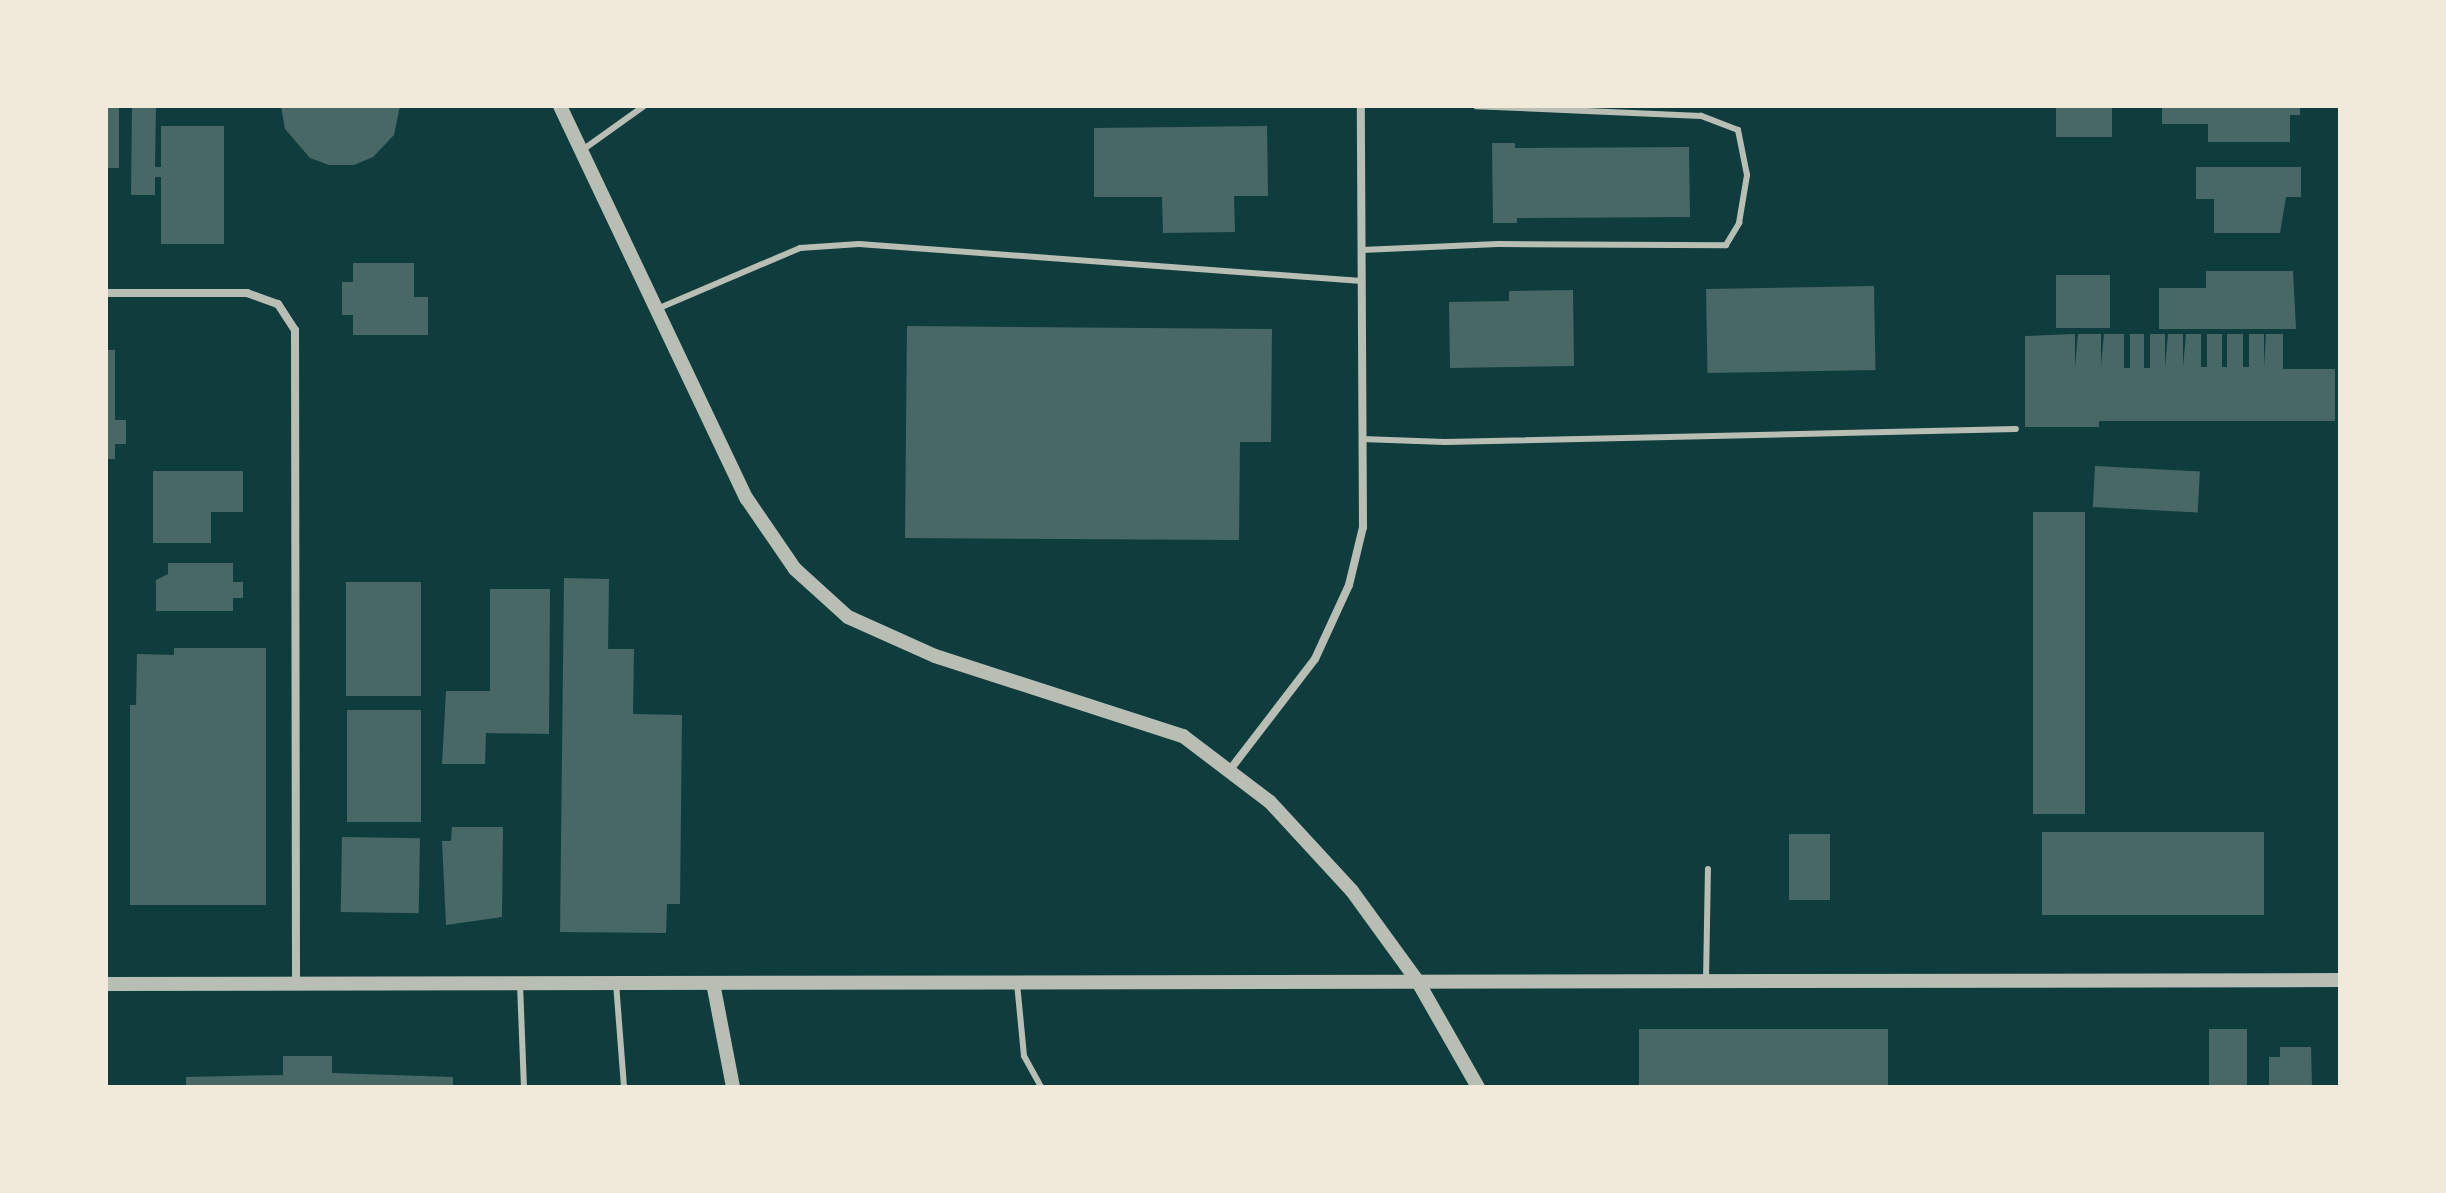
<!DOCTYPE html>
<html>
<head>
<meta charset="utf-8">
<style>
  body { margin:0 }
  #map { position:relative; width:2446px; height:1193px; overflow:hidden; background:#0f3d3e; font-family:Roboto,sans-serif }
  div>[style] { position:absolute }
  .building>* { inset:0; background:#486865; transform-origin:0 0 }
  .service>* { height:6px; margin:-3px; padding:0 3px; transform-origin:3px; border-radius:3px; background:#b8beb3 }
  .minor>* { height:8px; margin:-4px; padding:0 4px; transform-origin:4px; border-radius:4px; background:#b8beb3 }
  .tertiary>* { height:14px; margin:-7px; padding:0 7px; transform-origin:7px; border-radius:7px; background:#b8beb3 }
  span { translate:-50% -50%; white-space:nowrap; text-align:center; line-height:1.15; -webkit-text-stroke:6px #f1e9da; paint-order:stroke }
  .frame { position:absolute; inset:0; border:108px solid #f1e9da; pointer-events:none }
</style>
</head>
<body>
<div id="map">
  <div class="building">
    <div style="left:106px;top:106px;width:13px;height:62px"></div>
    <div style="clip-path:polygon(132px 106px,156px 106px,155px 167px,161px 167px,161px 126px,224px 126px,224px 244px,161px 244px,161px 177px,155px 177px,155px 195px,131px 195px)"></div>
    <div style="clip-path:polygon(281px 106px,400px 106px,394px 135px,373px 157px,354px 165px,329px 165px,310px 158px,285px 129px)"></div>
    <div style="left:2056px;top:106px;width:56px;height:31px"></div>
    <div style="clip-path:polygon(2162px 106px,2300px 106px,2300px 115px,2290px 115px,2290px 142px,2208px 142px,2208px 124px,2162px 124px)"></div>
    <div style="clip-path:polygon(1267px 126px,1268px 196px,1234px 196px,1235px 232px,1163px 233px,1162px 197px,1094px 197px,1094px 128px)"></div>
    <div style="clip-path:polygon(1492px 143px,1515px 143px,1515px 148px,1689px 147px,1690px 217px,1517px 218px,1517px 223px,1493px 223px)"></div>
    <div style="clip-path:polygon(2196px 167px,2301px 167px,2301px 197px,2286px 197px,2280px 233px,2214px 233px,2214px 199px,2196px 199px)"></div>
    <div style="clip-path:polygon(353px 263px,414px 263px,414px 297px,428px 297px,428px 335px,353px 335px,353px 315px,342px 315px,342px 282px,353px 282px)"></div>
    <div style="clip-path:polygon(2206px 271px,2293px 271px,2296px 329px,2159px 329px,2159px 288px,2206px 288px)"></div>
    <div style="left:2056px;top:275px;width:54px;height:53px"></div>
    <div style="left:1874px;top:286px;width:84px;height:168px;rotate:89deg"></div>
    <div style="clip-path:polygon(1573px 290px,1574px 366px,1450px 368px,1449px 302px,1509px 301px,1509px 291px)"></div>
    <div style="clip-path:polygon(907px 326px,1272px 329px,1271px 442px,1240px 442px,1239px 540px,905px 538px)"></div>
    <div style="clip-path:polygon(2075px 334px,2075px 367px,2078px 334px,2101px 334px,2101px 366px,2104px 334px,2124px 334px,2124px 368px,2130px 368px,2130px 334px,2144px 334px,2144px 368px,2150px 368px,2150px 334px,2165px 334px,2165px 367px,2168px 334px,2183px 334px,2183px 367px,2186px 334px,2201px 334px,2201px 367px,2207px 367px,2207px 334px,2222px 334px,2222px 367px,2227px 367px,2227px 334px,2243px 334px,2243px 367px,2249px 367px,2249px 334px,2264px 334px,2264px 367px,2266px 334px,2283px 334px,2283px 369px,2335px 369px,2335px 421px,2099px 421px,2099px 427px,2025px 427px,2025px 336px)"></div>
    <div style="clip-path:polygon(106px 350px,115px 350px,115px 420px,126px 420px,126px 444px,115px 444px,115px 459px,106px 459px)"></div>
    <div style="left:2095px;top:466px;width:105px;height:41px;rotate:3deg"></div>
    <div style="clip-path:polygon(153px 471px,243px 471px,243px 512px,211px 512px,211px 543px,153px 543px)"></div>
    <div style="left:2033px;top:512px;width:52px;height:302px"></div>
    <div style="clip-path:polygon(168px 563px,233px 563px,233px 582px,243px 582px,243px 598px,233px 598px,233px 611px,156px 611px,156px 580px,168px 574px)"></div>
    <div style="clip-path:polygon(564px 578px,609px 579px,608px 649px,634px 649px,633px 714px,682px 715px,680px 904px,667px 904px,666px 933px,560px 932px)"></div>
    <div style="left:421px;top:582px;width:114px;height:75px;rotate:90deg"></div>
    <div style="clip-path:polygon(490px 589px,550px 589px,549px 734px,486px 733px,485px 764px,442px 764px,446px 691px,490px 691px)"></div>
    <div style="clip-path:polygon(174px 648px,266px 648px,266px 905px,130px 905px,130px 705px,136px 705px,137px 654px,174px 655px)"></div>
    <div style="left:347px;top:710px;width:74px;height:112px"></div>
    <div style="clip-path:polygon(452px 827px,503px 827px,502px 917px,446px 925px,442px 841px,451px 841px)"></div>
    <div style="left:2042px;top:832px;width:222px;height:83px"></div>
    <div style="left:1789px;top:834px;width:41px;height:66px"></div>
    <div style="left:342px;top:837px;width:78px;height:75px;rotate:1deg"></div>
    <div style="left:1639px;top:1029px;width:249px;height:58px"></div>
    <div style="left:2209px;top:1029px;width:38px;height:58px"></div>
    <div style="clip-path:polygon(2280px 1047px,2311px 1047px,2312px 1087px,2269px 1087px,2269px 1057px,2280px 1057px)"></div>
    <div style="clip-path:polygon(283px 1056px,332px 1056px,332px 1073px,453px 1077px,453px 1087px,186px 1087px,186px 1077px,283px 1075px)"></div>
  </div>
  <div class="service">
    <div style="left:581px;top:151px;width:77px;rotate:-35.5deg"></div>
    <div style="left:1362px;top:250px;width:136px;rotate:-2.5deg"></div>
    <div style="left:1498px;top:244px;width:228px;rotate:0.3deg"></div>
    <div style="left:1726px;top:245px;width:26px;rotate:-59deg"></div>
    <div style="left:1739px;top:223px;width:49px;rotate:-80.5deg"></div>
    <div style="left:1747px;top:175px;width:46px;rotate:-101.3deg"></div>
    <div style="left:1738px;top:130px;width:40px;rotate:-159deg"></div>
    <div style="left:1701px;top:116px;width:225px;rotate:-177.5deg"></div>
    <div style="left:657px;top:309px;width:155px;rotate:-23.1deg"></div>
    <div style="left:800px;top:248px;width:59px;rotate:-3.9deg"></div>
    <div style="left:859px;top:244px;width:504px;rotate:4.21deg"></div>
    <div style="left:1362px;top:439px;width:83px;rotate:2.1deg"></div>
    <div style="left:1445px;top:442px;width:571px;rotate:-1.3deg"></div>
    <div style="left:1706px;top:981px;width:112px;rotate:-89deg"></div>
    <div style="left:616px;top:983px;width:104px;rotate:85.6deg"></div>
    <div style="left:1017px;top:983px;width:73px;rotate:84.5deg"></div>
    <div style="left:1024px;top:1056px;width:35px;rotate:61deg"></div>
    <div style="left:520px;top:984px;width:103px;rotate:87.8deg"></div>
  </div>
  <div class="minor">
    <div style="left:106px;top:293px;width:141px"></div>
    <div style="left:247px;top:293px;width:33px;rotate:20deg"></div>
    <div style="left:278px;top:304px;width:31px;rotate:57deg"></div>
    <div style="left:295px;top:330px;width:654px;rotate:89.91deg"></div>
    <div style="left:1229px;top:771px;width:141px;rotate:-52.5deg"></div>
    <div style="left:1315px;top:659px;width:81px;rotate:-65.3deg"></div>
    <div style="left:1349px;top:585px;width:60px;rotate:-76.4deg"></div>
    <div style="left:1363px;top:527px;width:421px;rotate:-90.3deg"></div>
  </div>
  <div class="tertiary">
    <div style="left:560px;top:106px;width:435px;rotate:64.6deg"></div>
    <div style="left:747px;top:499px;width:85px;rotate:55.6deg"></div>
    <div style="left:795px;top:569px;width:72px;rotate:42.2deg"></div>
    <div style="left:848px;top:617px;width:95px;rotate:24.1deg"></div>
    <div style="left:935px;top:656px;width:261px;rotate:17.9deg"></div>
    <div style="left:1183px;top:736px;width:109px;rotate:37.2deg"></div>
    <div style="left:1270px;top:802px;width:121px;rotate:47.3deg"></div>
    <div style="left:1352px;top:891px;width:112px;rotate:54deg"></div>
    <div style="left:1418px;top:982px;width:121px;rotate:60.3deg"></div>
    <div style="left:713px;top:983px;width:106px;rotate:79.1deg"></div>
    <div style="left:106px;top:984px;width:2234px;rotate:-0.1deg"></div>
  </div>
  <div class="frame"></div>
</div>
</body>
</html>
